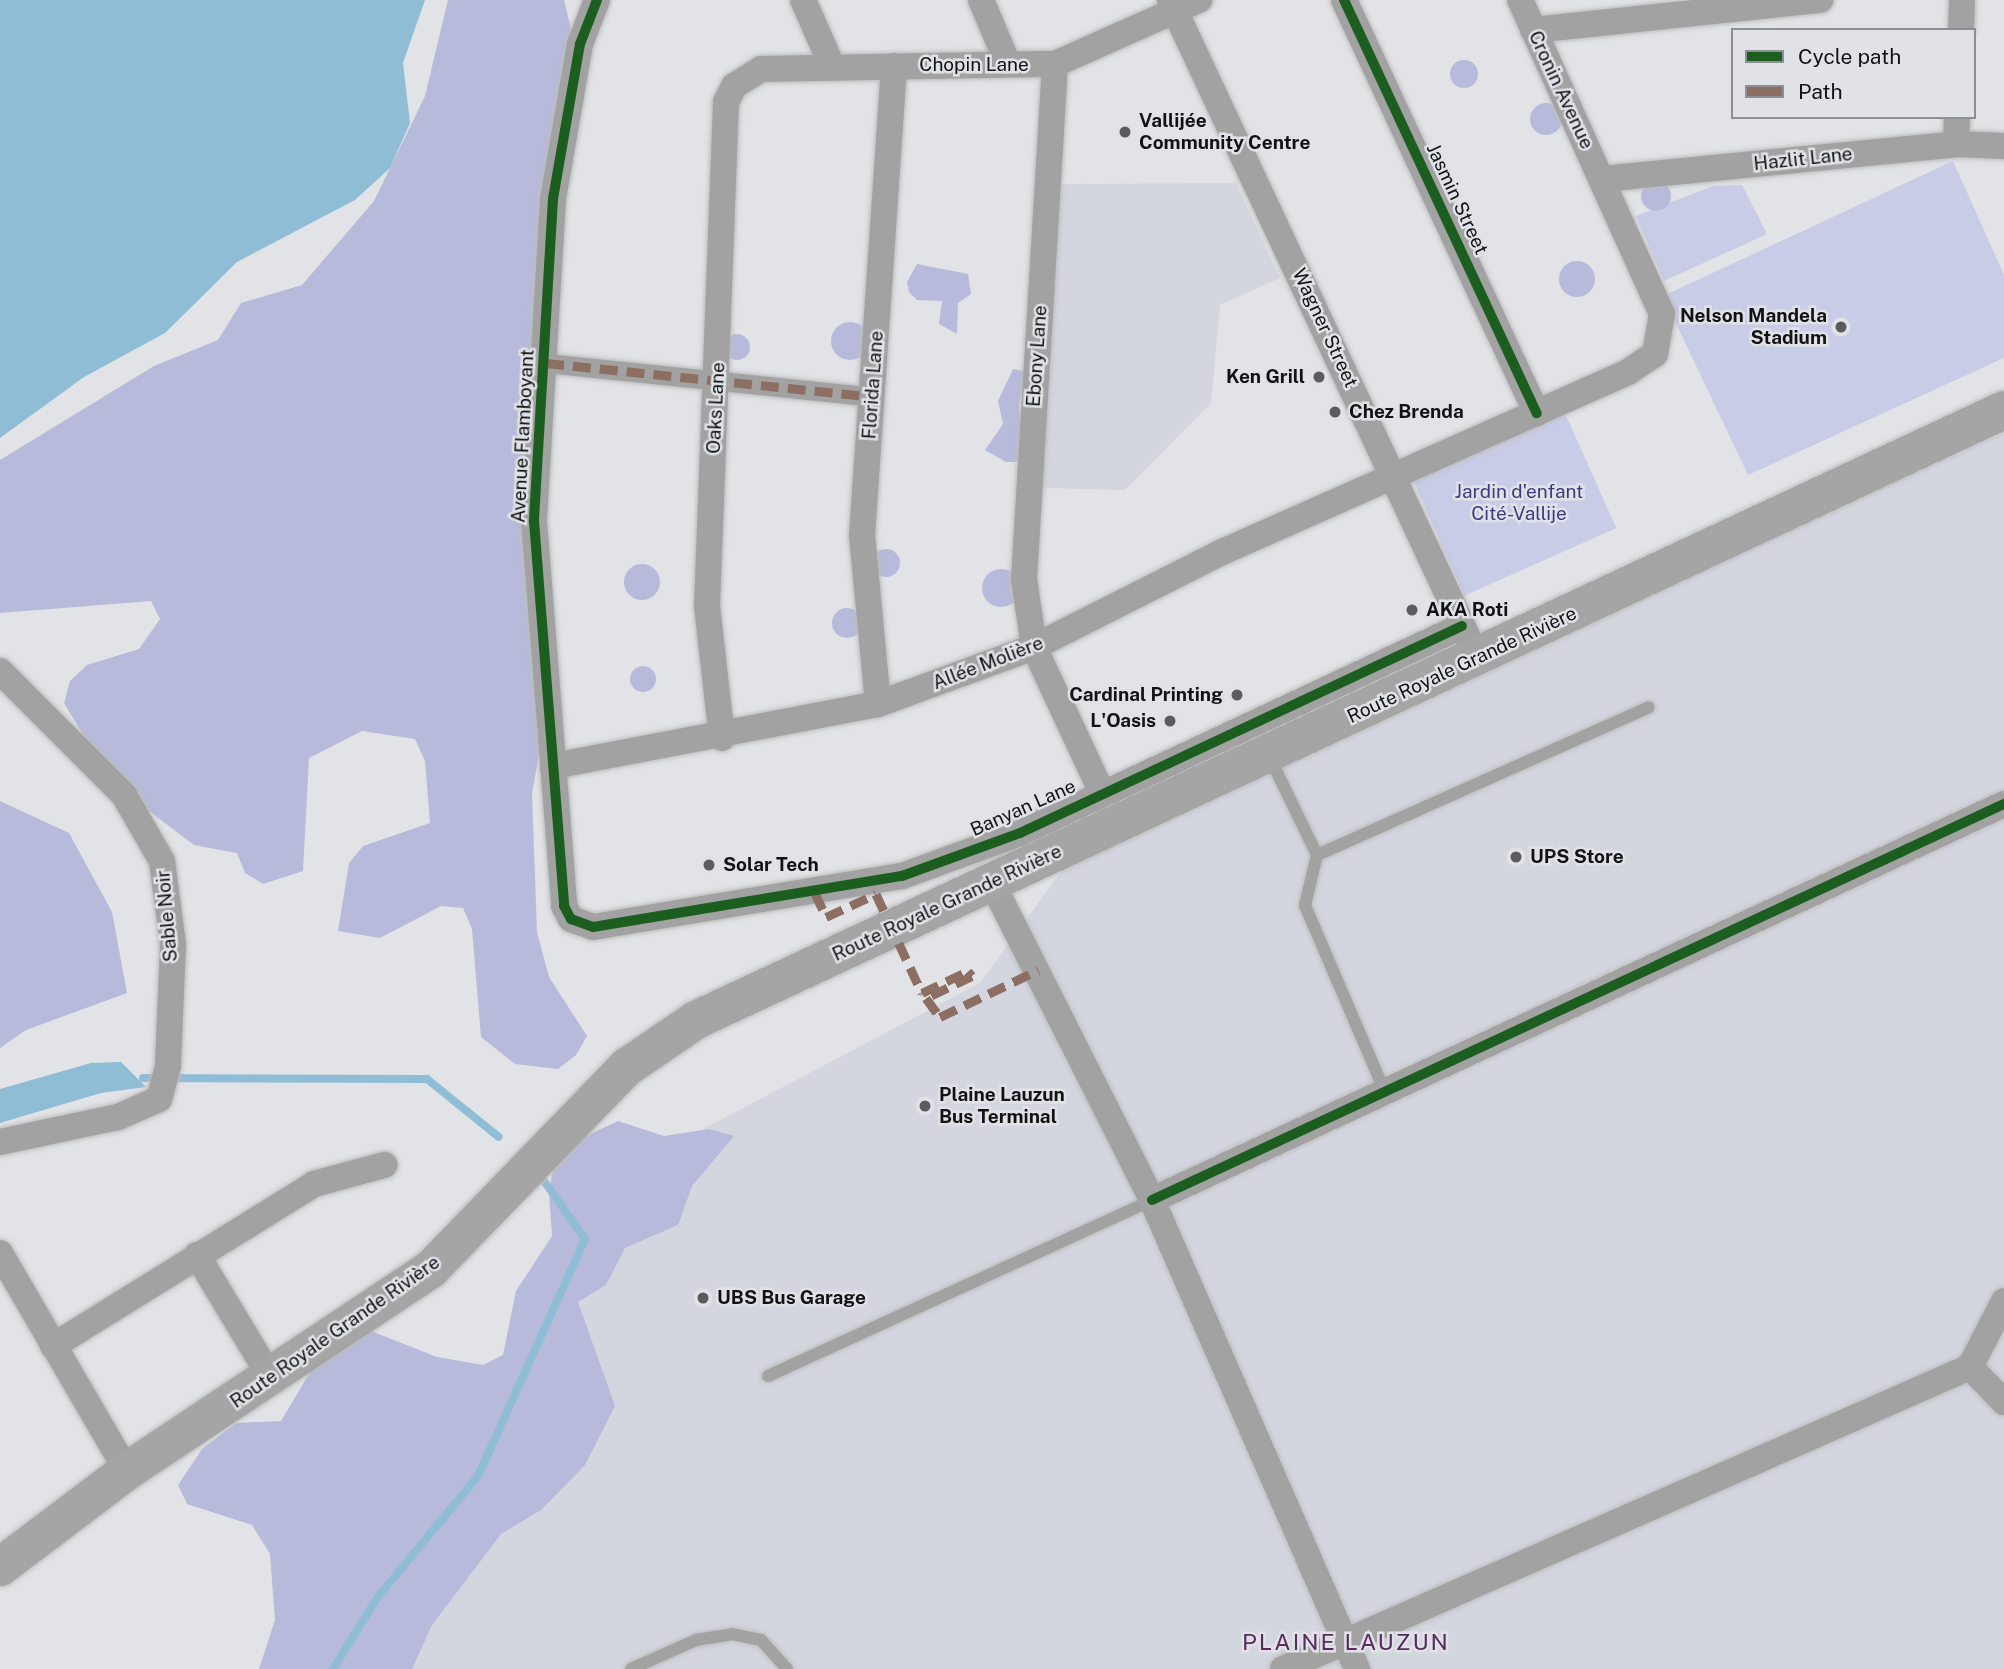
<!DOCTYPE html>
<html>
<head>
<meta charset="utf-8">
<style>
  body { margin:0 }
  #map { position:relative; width:2004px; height:1669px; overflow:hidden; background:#e2e3e6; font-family:"Public Sans",sans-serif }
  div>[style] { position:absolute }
  .built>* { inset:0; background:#d4d6df }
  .green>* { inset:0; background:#c9cce6; transform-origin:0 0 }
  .forest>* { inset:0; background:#b7bada }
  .round { border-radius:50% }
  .water>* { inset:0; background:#90bdd6 }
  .stream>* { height:8px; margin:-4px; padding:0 4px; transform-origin:4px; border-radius:4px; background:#90bdd6 }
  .path>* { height:4.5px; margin-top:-2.25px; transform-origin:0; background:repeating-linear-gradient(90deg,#a4a4a5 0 2px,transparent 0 7px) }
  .roads { filter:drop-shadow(0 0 2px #bdbdbf) drop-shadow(0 0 2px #bdbdbf) }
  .service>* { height:12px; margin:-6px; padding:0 6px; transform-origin:6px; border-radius:6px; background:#a2a2a2 }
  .pedestrian>* { height:19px; margin:-9.5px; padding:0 9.5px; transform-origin:9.5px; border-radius:9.5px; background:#a2a2a2 }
  .minor>* { height:26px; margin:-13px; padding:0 13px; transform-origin:13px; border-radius:13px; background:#a2a2a2 }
  .primary>* { height:38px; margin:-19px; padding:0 19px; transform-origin:19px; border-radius:19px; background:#a6a5a6 }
  .quiet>* { height:9px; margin-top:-4.5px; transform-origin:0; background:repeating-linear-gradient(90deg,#8d6e63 0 18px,transparent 0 27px) }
  .cycleway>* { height:10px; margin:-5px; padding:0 5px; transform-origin:5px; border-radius:5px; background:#1b5e20 }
  .dots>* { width:19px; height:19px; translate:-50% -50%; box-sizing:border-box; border:4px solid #e1e2e7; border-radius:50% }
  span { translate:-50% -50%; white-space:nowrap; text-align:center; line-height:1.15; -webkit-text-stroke:5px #e1e2e7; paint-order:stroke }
  .street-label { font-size:19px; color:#111214 }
  .poi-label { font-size:19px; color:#111214; font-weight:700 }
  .left { translate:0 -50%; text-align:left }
  .right { translate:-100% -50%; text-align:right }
  .park-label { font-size:19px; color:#3b3b80 }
  .quarter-label { font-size:23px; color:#582c60; letter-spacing:2px }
  .legend { position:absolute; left:1731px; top:28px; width:245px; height:91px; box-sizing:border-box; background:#e1e2e7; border:2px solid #8e8f93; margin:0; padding:9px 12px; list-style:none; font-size:21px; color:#111214 }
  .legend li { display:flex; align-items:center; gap:14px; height:35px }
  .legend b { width:35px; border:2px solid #8e8f93 }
</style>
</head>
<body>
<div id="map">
  <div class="built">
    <div style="clip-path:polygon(1236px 183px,1280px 278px,1220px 305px,1211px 403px,1125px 490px,1042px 488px,1060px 184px)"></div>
    <div style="clip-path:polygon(2004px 433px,2004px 1669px,383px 1669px,576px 1196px,980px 983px,1076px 851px)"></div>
  </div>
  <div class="green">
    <div style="clip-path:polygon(1953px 161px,2004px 275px,2004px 358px,1748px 475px,1663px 296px)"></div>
    <div style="clip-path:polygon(1742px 185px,1767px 234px,1664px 281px,1636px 216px,1713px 186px)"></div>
    <div style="left:1565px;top:413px;width:126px;height:166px;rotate:66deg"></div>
  </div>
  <div class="forest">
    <div style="clip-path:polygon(448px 0,564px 0,575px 45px,547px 201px,542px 738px,532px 793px,537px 932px,549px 977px,587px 1036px,576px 1055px,558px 1069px,515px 1064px,481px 1037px,472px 929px,463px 908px,441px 906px,380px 938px,338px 931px,349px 863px,363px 846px,430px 823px,425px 761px,415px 739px,362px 731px,309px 758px,303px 871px,263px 884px,245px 873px,237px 853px,194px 845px,112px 783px,64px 703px,70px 681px,87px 665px,139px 649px,160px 619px,151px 601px,0 613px,0 460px,154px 366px,218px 340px,241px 303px,302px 285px,374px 201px,425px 96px)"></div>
    <div class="round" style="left:1450px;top:60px;width:28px;height:28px"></div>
    <div class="round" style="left:1530px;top:103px;width:32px;height:32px"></div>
    <div class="round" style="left:1641px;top:181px;width:30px;height:30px"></div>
    <div class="round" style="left:1559px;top:261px;width:36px;height:36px"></div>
    <div style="clip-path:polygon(917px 264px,968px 274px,971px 294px,958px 303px,957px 334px,939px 324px,942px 301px,917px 300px,909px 292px,907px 282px)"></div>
    <div class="round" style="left:831px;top:322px;width:38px;height:38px"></div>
    <div class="round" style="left:724px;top:334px;width:26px;height:26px"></div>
    <div style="clip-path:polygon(1013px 369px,1023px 371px,1025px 380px,1019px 404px,1023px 452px,1017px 462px,1006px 462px,985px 450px,1003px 424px,998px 401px)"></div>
    <div class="round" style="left:872px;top:549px;width:28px;height:28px"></div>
    <div class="round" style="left:624px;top:564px;width:36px;height:36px"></div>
    <div class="round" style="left:982px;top:569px;width:38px;height:38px"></div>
    <div class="round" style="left:832px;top:608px;width:30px;height:30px"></div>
    <div class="round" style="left:630px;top:666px;width:26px;height:26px"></div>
    <div style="clip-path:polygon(0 801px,69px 833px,112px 912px,127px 993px,26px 1030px,0 1048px)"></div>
    <div style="clip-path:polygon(618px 1121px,664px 1136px,709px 1129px,734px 1136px,692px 1186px,678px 1225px,625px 1248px,606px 1285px,578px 1302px,615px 1406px,585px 1465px,541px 1510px,501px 1534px,432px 1625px,412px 1669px,259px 1669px,275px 1620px,270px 1554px,252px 1525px,187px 1504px,178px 1485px,202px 1449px,236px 1423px,281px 1421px,313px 1367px,371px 1331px,437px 1357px,483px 1365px,503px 1355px,516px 1291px,552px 1236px,549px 1193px,556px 1150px)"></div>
  </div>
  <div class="water">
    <div style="clip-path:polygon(0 0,425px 0,403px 63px,410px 123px,390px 168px,355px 200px,237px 262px,165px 333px,84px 377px,0 438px)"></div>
    <div style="clip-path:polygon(121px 1062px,146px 1087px,101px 1093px,0 1123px,0 1089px,91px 1063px)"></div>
  </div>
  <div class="stream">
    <div style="left:143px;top:1078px;width:284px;rotate:0.2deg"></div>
    <div style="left:427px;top:1079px;width:92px;rotate:38.9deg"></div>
    <div style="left:333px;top:1669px;width:84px;rotate:-58.2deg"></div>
    <div style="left:377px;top:1598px;width:158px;rotate:-50.4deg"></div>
    <div style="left:478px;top:1476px;width:260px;rotate:-65.7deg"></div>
    <div style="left:585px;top:1239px;width:80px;rotate:-125.3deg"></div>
  </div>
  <div class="path">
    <div style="left:922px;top:993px;width:6px;rotate:51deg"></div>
  </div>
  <div class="roads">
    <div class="service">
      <div style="left:1269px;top:756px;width:110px;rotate:64.1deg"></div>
      <div style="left:1385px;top:1092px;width:203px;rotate:-113.2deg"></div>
      <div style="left:1305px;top:905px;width:51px;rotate:-76.5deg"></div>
      <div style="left:1317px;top:855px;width:363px;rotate:-24deg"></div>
      <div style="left:768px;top:1376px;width:422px;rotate:-24.6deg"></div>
      <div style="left:631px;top:1669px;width:71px;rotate:-24deg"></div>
      <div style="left:696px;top:1640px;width:36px;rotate:-9deg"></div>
      <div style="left:732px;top:1634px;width:30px;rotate:12deg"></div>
      <div style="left:761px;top:1640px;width:39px;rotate:48deg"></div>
    </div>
    <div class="pedestrian">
      <div style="left:546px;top:363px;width:329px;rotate:5.9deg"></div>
    </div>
    <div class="minor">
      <div style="left:597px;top:0;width:47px;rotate:111.1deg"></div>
      <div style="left:580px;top:44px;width:157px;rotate:99.9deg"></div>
      <div style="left:553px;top:199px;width:323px;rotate:93.4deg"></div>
      <div style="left:534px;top:521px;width:386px;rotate:85.5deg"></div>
      <div style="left:564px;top:906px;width:15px;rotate:62deg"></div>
      <div style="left:571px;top:919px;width:23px;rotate:20deg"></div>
      <div style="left:593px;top:927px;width:313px;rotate:-9.4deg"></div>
      <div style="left:902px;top:876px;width:126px;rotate:-20deg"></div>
      <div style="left:1020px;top:833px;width:488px;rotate:-25.1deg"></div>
      <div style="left:803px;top:0;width:72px;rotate:66.3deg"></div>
      <div style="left:981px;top:0;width:69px;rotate:67.1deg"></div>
      <div style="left:1170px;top:0;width:709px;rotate:64.95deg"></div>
      <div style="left:1344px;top:0;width:456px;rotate:65deg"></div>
      <div style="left:1533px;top:30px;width:289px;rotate:-6deg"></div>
      <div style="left:1961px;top:30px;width:30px;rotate:-88deg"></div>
      <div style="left:1055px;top:64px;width:516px;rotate:93.44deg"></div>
      <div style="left:1024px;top:579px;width:69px;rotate:81.6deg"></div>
      <div style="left:1034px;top:647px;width:161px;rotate:65deg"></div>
      <div style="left:1956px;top:144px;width:27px;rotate:-88deg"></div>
      <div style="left:1602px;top:179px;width:356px;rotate:-5.6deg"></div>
      <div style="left:1956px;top:144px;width:48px;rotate:2.4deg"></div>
      <div style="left:0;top:671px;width:175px;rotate:45deg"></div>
      <div style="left:124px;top:795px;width:76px;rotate:60.1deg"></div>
      <div style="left:162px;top:861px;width:85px;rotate:82.5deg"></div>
      <div style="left:173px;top:945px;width:121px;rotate:92.4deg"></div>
      <div style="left:168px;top:1066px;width:34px;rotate:105deg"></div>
      <div style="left:159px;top:1099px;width:45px;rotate:156.3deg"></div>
      <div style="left:118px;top:1117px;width:121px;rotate:168deg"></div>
      <div style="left:878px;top:704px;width:169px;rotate:-95.4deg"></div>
      <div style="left:862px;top:536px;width:471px;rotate:-86.1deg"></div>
      <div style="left:722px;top:738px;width:133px;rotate:-96.5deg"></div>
      <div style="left:707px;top:606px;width:504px;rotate:-87.84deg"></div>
      <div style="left:726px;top:102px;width:18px;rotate:-63deg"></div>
      <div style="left:734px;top:86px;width:32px;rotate:-32deg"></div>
      <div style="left:761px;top:69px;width:294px;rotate:-1deg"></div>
      <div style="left:1055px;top:64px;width:158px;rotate:-24deg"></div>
      <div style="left:553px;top:766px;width:331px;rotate:-10.8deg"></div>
      <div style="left:878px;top:704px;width:166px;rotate:-20.1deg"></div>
      <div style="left:1034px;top:647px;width:211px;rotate:-26.8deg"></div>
      <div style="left:1222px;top:552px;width:444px;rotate:-23.9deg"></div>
      <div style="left:1628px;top:372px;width:32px;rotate:-34deg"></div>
      <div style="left:1655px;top:354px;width:41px;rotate:-80.1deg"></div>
      <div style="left:1662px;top:314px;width:345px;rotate:-114.3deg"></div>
      <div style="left:992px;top:883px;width:355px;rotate:63.2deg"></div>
      <div style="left:1152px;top:1200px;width:512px;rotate:66.39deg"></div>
      <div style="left:1152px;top:1200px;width:940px;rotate:-24.93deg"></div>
      <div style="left:0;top:1253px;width:252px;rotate:59.8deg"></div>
      <div style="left:197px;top:1255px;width:146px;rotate:59deg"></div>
      <div style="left:53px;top:1346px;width:307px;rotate:-31.8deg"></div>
      <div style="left:314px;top:1184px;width:73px;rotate:-15.2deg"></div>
      <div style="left:1970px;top:1367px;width:49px;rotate:45.8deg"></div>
      <div style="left:1283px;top:1669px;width:750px;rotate:-23.73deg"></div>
      <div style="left:1970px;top:1367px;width:74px;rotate:-62.7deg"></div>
    </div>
    <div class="primary">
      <div style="left:0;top:1567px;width:159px;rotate:-37.1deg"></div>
      <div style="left:127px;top:1471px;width:364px;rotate:-33.6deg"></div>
      <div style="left:430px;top:1270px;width:283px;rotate:-45.9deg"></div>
      <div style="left:627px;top:1067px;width:83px;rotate:-34.3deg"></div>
      <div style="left:696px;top:1020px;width:1443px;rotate:-25deg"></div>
    </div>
  </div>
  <div class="quiet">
    <div style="left:546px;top:363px;width:329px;rotate:5.9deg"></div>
    <div style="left:815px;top:893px;width:26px;rotate:65deg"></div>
    <div style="left:826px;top:917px;width:55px;rotate:-24.7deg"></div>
    <div style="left:876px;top:894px;width:109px;rotate:65.1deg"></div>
    <div style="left:922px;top:993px;width:51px;rotate:-25.6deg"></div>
    <div style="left:968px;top:971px;width:6px;rotate:51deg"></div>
    <div style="left:972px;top:976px;width:51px;rotate:154.4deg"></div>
    <div style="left:926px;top:998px;width:24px;rotate:54deg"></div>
    <div style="left:940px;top:1017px;width:109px;rotate:-25.6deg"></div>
  </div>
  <div class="cycleway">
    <div style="left:597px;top:0;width:47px;rotate:111.1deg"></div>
    <div style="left:580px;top:44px;width:157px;rotate:99.9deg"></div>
    <div style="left:553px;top:199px;width:323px;rotate:93.4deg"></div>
    <div style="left:534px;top:521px;width:386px;rotate:85.5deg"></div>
    <div style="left:564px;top:906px;width:15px;rotate:62deg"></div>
    <div style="left:571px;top:919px;width:23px;rotate:20deg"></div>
    <div style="left:593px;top:927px;width:313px;rotate:-9.4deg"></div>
    <div style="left:902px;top:876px;width:126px;rotate:-20deg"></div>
    <div style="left:1020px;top:833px;width:488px;rotate:-25.1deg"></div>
    <div style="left:1344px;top:0;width:456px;rotate:65deg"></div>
    <div style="left:1152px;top:1200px;width:940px;rotate:-24.93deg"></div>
  </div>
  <div class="dots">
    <div style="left:1125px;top:132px;background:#5a5b5e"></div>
    <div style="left:1841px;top:327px;background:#5a5b5e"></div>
    <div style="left:1319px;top:377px;background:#5a5b5e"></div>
    <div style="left:1335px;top:412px;background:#5a5b5e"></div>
    <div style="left:1412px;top:610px;background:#5a5b5e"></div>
    <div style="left:1237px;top:695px;background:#5a5b5e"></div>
    <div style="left:1170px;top:721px;background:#5a5b5e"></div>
    <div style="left:1516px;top:857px;background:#5a5b5e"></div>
    <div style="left:709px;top:865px;background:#5a5b5e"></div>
    <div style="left:925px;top:1106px;background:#5a5b5e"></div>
    <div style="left:703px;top:1298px;background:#5a5b5e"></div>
  </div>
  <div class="street-label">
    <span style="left:974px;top:65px">Chopin Lane</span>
    <span style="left:1561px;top:90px;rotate:65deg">Cronin Avenue</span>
    <span style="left:1803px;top:159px;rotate:-6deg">Hazlit Lane</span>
    <span style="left:1457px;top:199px;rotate:65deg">Jasmin Street</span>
    <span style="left:1325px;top:328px;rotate:65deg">Wagner Street</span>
    <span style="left:1037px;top:356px;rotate:-86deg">Ebony Lane</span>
    <span style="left:873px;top:385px;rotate:-86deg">Florida Lane</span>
    <span style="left:716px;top:408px;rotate:-87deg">Oaks Lane</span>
    <span style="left:523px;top:436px;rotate:-87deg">Avenue Flamboyant</span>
    <span style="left:988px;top:663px;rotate:-21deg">Allée Molière</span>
    <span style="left:1462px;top:665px;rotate:-25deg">Route Royale Grande Rivière</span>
    <span style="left:1023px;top:808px;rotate:-24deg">Banyan Lane</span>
    <span style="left:947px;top:903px;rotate:-25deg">Route Royale Grande Rivière</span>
    <span style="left:167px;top:916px;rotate:-95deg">Sable Noir</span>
    <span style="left:335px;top:1332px;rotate:-35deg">Route Royale Grande Rivière</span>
  </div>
  <div class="poi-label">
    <span class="left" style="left:1139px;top:132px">Vallijée<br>Community Centre</span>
    <span class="right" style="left:1827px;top:327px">Nelson Mandela<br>Stadium</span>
    <span class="right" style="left:1305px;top:377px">Ken Grill</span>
    <span class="left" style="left:1349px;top:412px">Chez Brenda</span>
    <span class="left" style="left:1426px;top:610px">AKA Roti</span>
    <span class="right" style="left:1223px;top:695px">Cardinal Printing</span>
    <span class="right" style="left:1156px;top:721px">L'Oasis</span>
    <span class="left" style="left:1530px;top:857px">UPS Store</span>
    <span class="left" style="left:723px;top:865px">Solar Tech</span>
    <span class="left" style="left:939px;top:1106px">Plaine Lauzun<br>Bus Terminal</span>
    <span class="left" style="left:717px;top:1298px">UBS Bus Garage</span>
  </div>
  <div class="park-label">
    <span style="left:1519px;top:503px">Jardin d'enfant<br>Cité-Vallije</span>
  </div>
  <div class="quarter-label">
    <span style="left:1346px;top:1642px">PLAINE LAUZUN</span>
  </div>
  <ul class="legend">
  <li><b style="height:9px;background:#1b5e20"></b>Cycle path</li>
  <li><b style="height:9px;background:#8d6e63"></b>Path</li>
  </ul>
</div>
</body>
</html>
